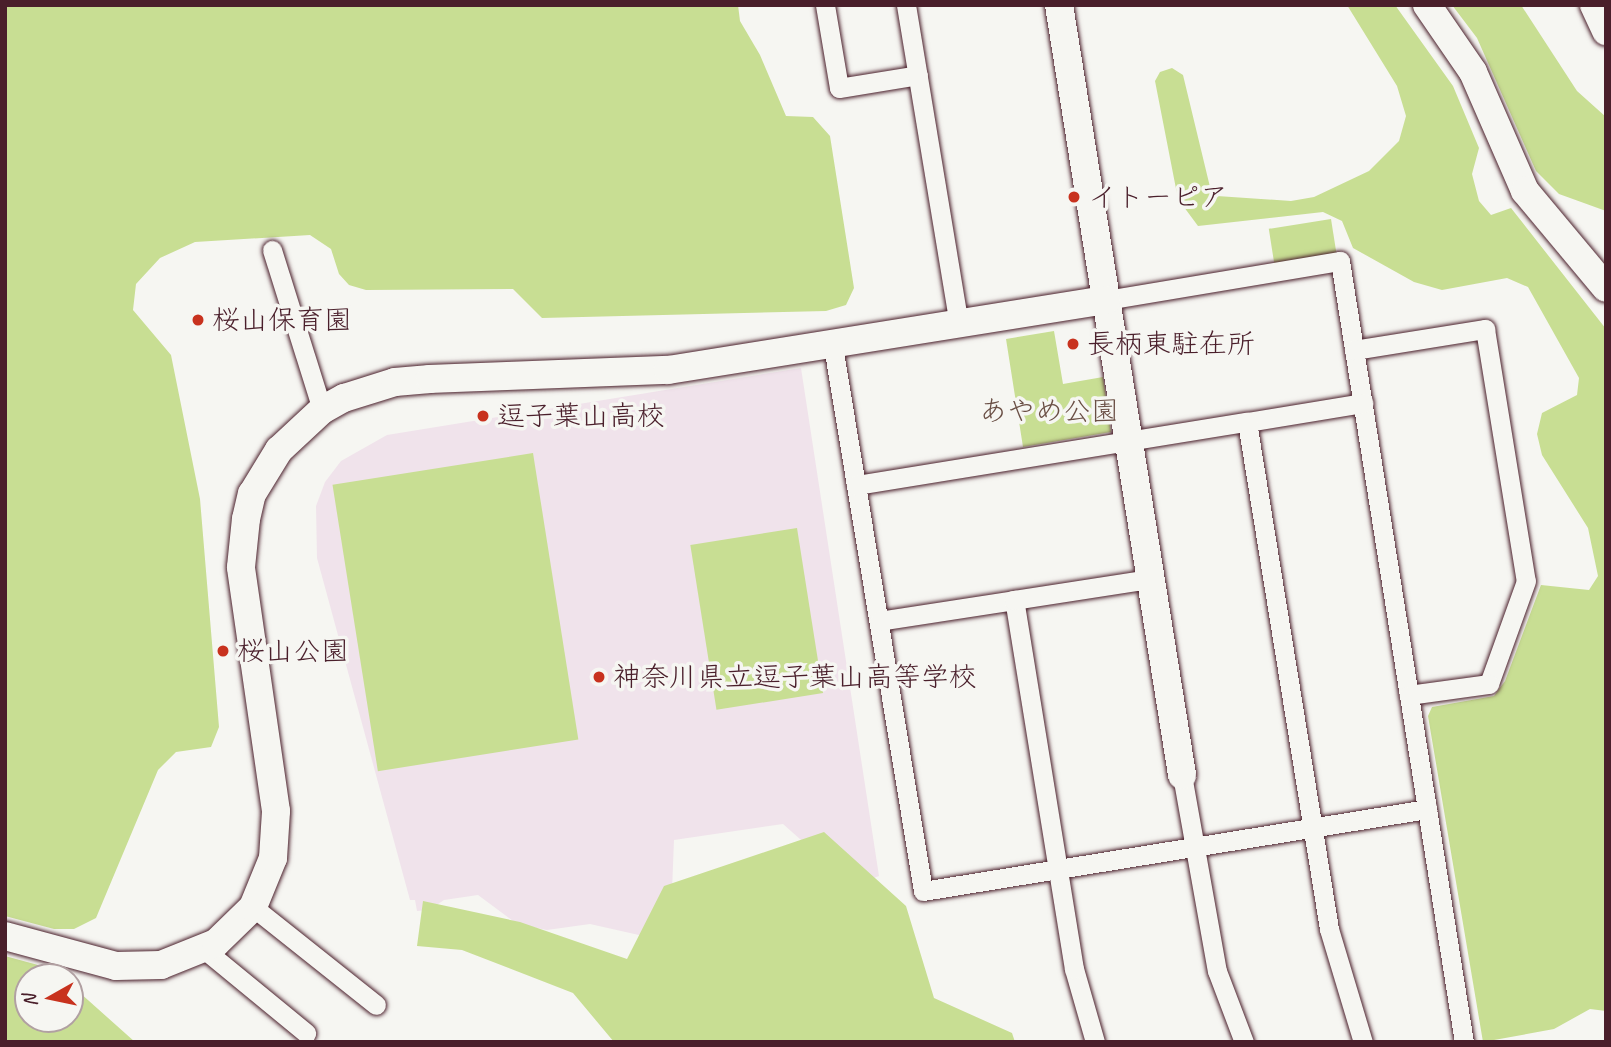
<!DOCTYPE html>
<html>
<head>
<meta charset="utf-8">
<style>
  body { margin:0 }
  #map { position:relative; width:1611px; height:1047px; overflow:hidden; background:#f6f6f2; font-family:Caveat,"Klee One",sans-serif }
  div>[style] { position:absolute }
  .built>* { inset:0; background:#f0e3eb }
  .green>* { inset:0; background:#c8de93; transform-origin:0 0 }
  .roads { filter:drop-shadow(0 0 2px #4a1f2b) drop-shadow(0 0 2px #4a1f2b) }
  .street>* { height:19px; margin:-9.5px; padding:0 9.5px; transform-origin:9.5px; border-radius:9.5px; background:#f6f6f2 }
  .secondary>* { height:28px; margin:-14px; padding:0 14px; transform-origin:14px; border-radius:14px; background:#f6f6f2 }
  .dots>* { width:19px; height:19px; translate:-50% -50%; box-sizing:border-box; border:4px solid #f6f6f2; border-radius:50% }
  span { translate:-50% -50%; white-space:nowrap; text-align:center; line-height:1.15; -webkit-text-stroke:7px #f6f6f2; paint-order:stroke }
  .poi-label { font-size:28px; color:#4a1f2b }
  .left { translate:0 -50%; text-align:left }
  .park-label { font-size:28px; color:#6a4f45 }
  .frame { position:absolute; inset:0; border:7px solid #4a1f2b; pointer-events:none }
  .north { position:absolute; left:14px; top:963px; width:70px; height:70px; box-sizing:border-box; background:#f6f6f2; border:2px solid #b1a0a2; border-radius:50%; rotate:261deg; font-size:19px; font-weight:700; line-height:28px; text-align:center; color:#4a1f2b }
  .north::after { content:''; display:block; margin:auto; width:24px; height:32px; background:#c8321e; clip-path:polygon(50% 0,100% 100%,50% 72%,0 100%) }
</style>
</head>
<body>
<div id="map">
  <div class="built">
    <div style="clip-path:polygon(801px 368px,879px 876px,853px 886px,783px 824px,674px 840px,670px 942px,590px 924px,547px 930px,517px 924px,478px 895px,444px 900px,429px 910px,417px 911px,415px 900px,410px 900px,317px 558px,316px 506px,325px 482px,341px 461px,387px 435px)"></div>
  </div>
  <div class="green">
    <div style="clip-path:polygon(5px 5px,738px 5px,740px 21px,760px 55px,786px 116px,813px 117px,830px 136px,854px 288px,846px 305px,826px 311px,542px 318px,513px 289px,366px 290px,349px 285px,339px 274px,331px 249px,310px 235px,195px 242px,160px 258px,136px 284px,133px 310px,171px 355px,200px 499px,219px 727px,211px 747px,176px 752px,158px 770px,96px 918px,74px 929px,54px 929px,5px 916px)"></div>
    <div style="clip-path:polygon(1347px 5px,1395px 5px,1453px 86px,1479px 148px,1472px 174px,1479px 201px,1491px 215px,1511px 208px,1606px 329px,1606px 1011px,1590px 1009px,1554px 1029px,1483px 1042px,1428px 716px,1432px 707px,1494px 696px,1505px 681px,1541px 585px,1589px 590px,1598px 576px,1588px 528px,1542px 455px,1537px 434px,1542px 413px,1577px 395px,1579px 378px,1528px 287px,1507px 278px,1442px 290px,1414px 282px,1353px 248px,1342px 221px,1323px 212px,1198px 226px,1178px 199px,1155px 81px,1160px 72px,1172px 68px,1183px 75px,1210px 187px,1217px 196px,1291px 201px,1314px 197px,1369px 171px,1399px 141px,1406px 116px,1397px 86px)"></div>
    <div style="clip-path:polygon(1452px 5px,1521px 5px,1577px 91px,1606px 117px,1606px 211px,1559px 194px,1536px 171px,1477px 38px)"></div>
    <div style="left:1331px;top:219px;width:38px;height:63px;rotate:81deg"></div>
    <div style="clip-path:polygon(1054px 331px,1063px 384px,1103px 377px,1111px 432px,1023px 447px,1006px 339px)"></div>
    <div style="left:533px;top:453px;width:290px;height:203px;rotate:81deg"></div>
    <div style="left:797px;top:528px;width:167px;height:108px;rotate:81deg"></div>
    <div style="clip-path:polygon(824px 832px,906px 906px,934px 998px,1012px 1033px,1015px 1042px,614px 1042px,573px 993px,462px 950px,417px 946px,423px 901px,520px 922px,627px 959px,664px 886px)"></div>
    <div style="clip-path:polygon(5px 956px,49px 968px,61px 977px,28px 977px,28px 1019px,70px 1019px,70px 984px,135px 1042px,5px 1042px)"></div>
  </div>
  <div class="roads">
    <div class="street">
      <div style="left:825px;top:5px;width:84px;rotate:80.4deg"></div>
      <div style="left:839px;top:88px;width:80px;rotate:-9.3deg"></div>
      <div style="left:906px;top:5px;width:324px;rotate:80.6deg"></div>
      <div style="left:272px;top:250px;width:168px;rotate:72.6deg"></div>
      <div style="left:1106px;top:300px;width:237px;rotate:-9.5deg"></div>
      <div style="left:1340px;top:261px;width:791px;rotate:80.98deg"></div>
      <div style="left:833px;top:346px;width:552px;rotate:80.62deg"></div>
      <div style="left:923px;top:891px;width:511px;rotate:-9.24deg"></div>
      <div style="left:1354px;top:350px;width:133px;rotate:-9.1deg"></div>
      <div style="left:1485px;top:329px;width:255px;rotate:80.8deg"></div>
      <div style="left:1526px;top:581px;width:109px;rotate:109.8deg"></div>
      <div style="left:1489px;top:684px;width:81px;rotate:172.2deg"></div>
      <div style="left:1247px;top:422px;width:118px;rotate:-9.3deg"></div>
      <div style="left:856px;top:485px;width:396px;rotate:-9.2deg"></div>
      <div style="left:1247px;top:422px;width:514px;rotate:80.81deg"></div>
      <div style="left:1329px;top:929px;width:118px;rotate:73.3deg"></div>
      <div style="left:879px;top:621px;width:137px;rotate:-8.8deg"></div>
      <div style="left:1182px;top:775px;width:199px;rotate:79.9deg"></div>
      <div style="left:1217px;top:971px;width:76px;rotate:69.2deg"></div>
      <div style="left:253px;top:907px;width:157px;rotate:38.5deg"></div>
      <div style="left:205px;top:950px;width:131px;rotate:39.4deg"></div>
      <div style="left:1095px;top:1042px;width:76px;rotate:-106deg"></div>
      <div style="left:1074px;top:969px;width:374px;rotate:-99.2deg"></div>
      <div style="left:1014px;top:600px;width:138px;rotate:-8.8deg"></div>
    </div>
    <div class="secondary">
      <div style="left:1059px;top:5px;width:780px;rotate:80.92deg"></div>
      <div style="left:1427px;top:5px;width:81px;rotate:55.5deg"></div>
      <div style="left:1473px;top:72px;width:130px;rotate:66.4deg"></div>
      <div style="left:1525px;top:191px;width:126px;rotate:50.1deg"></div>
      <div style="left:1594px;top:5px;width:29px;rotate:65deg"></div>
      <div style="left:5px;top:936px;width:115px;rotate:15.1deg"></div>
      <div style="left:116px;top:966px;width:45px;rotate:-1.3deg"></div>
      <div style="left:161px;top:965px;width:59px;rotate:-21.8deg"></div>
      <div style="left:216px;top:943px;width:52px;rotate:-44.2deg"></div>
      <div style="left:253px;top:907px;width:53px;rotate:-67.8deg"></div>
      <div style="left:273px;top:858px;width:47px;rotate:-86.3deg"></div>
      <div style="left:276px;top:811px;width:246px;rotate:-98.2deg"></div>
      <div style="left:241px;top:567px;width:48px;rotate:-84.1deg"></div>
      <div style="left:246px;top:519px;width:26px;rotate:-77deg"></div>
      <div style="left:252px;top:494px;width:52px;rotate:-58.5deg"></div>
      <div style="left:279px;top:450px;width:59px;rotate:-42.9deg"></div>
      <div style="left:322px;top:410px;width:25px;rotate:-29deg"></div>
      <div style="left:344px;top:398px;width:53px;rotate:-17.4deg"></div>
      <div style="left:395px;top:382px;width:35px;rotate:-5deg"></div>
      <div style="left:430px;top:379px;width:238px;rotate:-2.2deg"></div>
      <div style="left:668px;top:370px;width:444px;rotate:-9.1deg"></div>
    </div>
  </div>
  <div class="dots">
    <div style="left:1074px;top:197px;background:#c8321e"></div>
    <div style="left:198px;top:320px;background:#c8321e"></div>
    <div style="left:1073px;top:344px;background:#c8321e"></div>
    <div style="left:483px;top:416px;background:#c8321e"></div>
    <div style="left:223px;top:651px;background:#c8321e"></div>
    <div style="left:599px;top:677px;background:#c8321e"></div>
  </div>
  <div class="poi-label">
    <span class="left" style="left:1088px;top:197px">イトーピア</span>
    <span class="left" style="left:212px;top:320px">桜山保育園</span>
    <span class="left" style="left:1087px;top:344px">長柄東駐在所</span>
    <span class="left" style="left:497px;top:416px">逗子葉山高校</span>
    <span class="left" style="left:237px;top:651px">桜山公園</span>
    <span class="left" style="left:613px;top:677px">神奈川県立逗子葉山高等学校</span>
  </div>
  <div class="park-label">
    <span style="left:1049px;top:411px">あやめ公園</span>
  </div>
  <div class="frame"></div>
  <div class="north">N</div>
</div>
</body>
</html>
